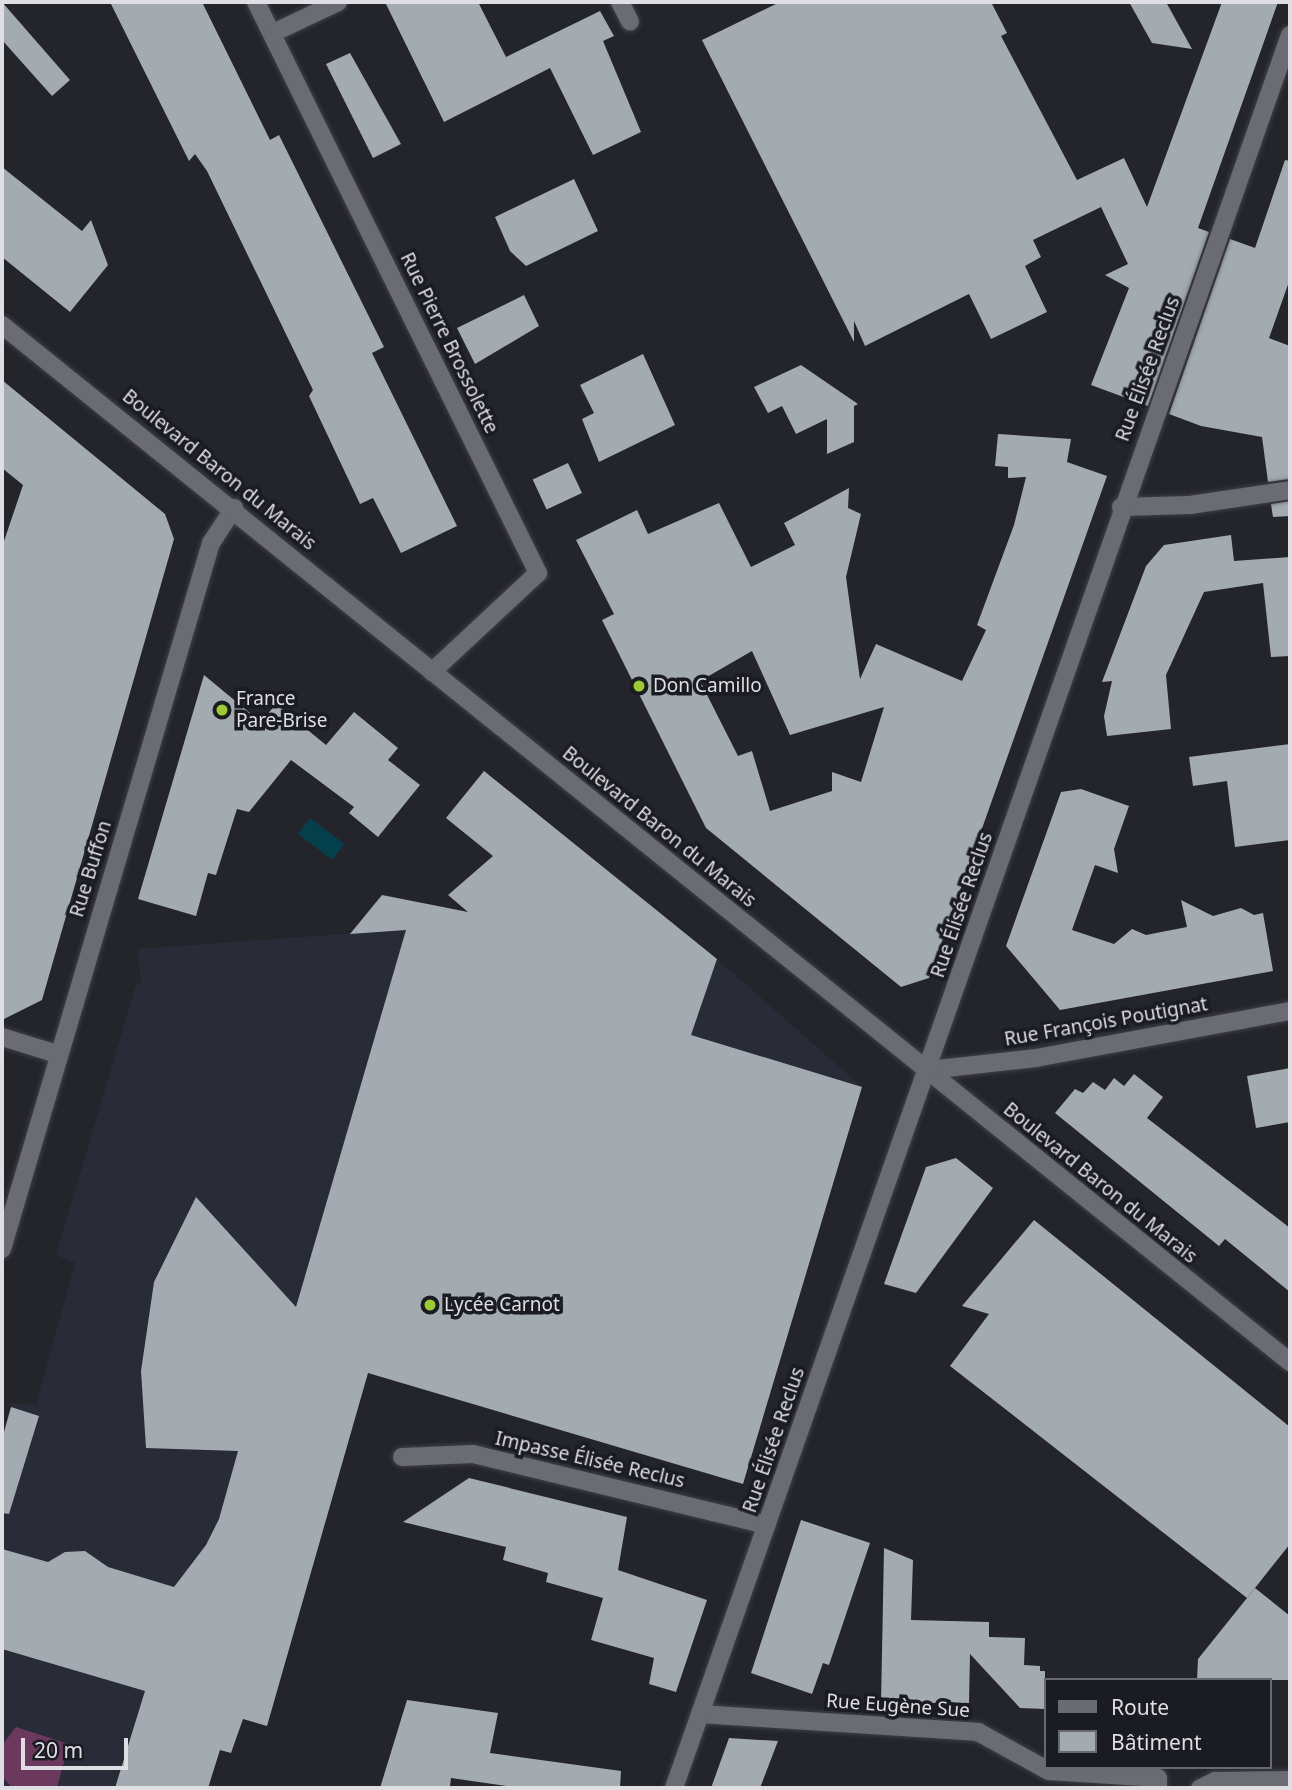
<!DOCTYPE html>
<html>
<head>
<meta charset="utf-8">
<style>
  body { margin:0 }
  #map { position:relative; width:1292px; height:1790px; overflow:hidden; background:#24252b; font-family:"Noto Sans",sans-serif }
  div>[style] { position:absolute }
  .built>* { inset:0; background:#292b37 }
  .green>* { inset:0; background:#6b385e }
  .water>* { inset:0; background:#04404c; transform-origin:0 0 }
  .building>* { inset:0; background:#a3aab0; transform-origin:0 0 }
  .roads { filter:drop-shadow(0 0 2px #3f4046) drop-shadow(0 0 2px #3f4046) }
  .lane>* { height:16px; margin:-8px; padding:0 8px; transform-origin:8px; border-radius:8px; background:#6a6b73 }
  .street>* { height:18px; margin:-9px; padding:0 9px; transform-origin:9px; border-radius:9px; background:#6a6b73 }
  .secondary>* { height:18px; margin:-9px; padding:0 9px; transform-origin:9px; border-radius:9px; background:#6a6b73 }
  .dots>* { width:19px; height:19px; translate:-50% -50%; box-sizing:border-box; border:4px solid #1a1c22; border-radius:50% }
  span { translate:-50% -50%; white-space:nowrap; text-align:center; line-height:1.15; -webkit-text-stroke:7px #1a1c22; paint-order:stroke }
  .street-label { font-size:19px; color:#dedee3 }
  .poi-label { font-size:19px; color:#dedee3 }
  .left { translate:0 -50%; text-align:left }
  .frame { position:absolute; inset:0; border:4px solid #dedee3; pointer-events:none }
  .legend { position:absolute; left:1044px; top:1678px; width:228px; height:91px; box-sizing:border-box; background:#1a1c22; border:2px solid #686a6f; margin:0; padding:9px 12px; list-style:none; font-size:21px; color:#dedee3 }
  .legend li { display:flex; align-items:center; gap:14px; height:35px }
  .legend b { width:35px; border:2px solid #686a6f }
  .scale { position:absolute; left:21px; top:1738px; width:107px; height:32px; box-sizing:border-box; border:4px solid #dedee3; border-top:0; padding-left:9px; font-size:21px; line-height:24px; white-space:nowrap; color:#dedee3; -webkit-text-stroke:5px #1a1c22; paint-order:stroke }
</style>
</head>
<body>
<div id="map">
  <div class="built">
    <div style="clip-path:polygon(424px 928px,717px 959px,862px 1087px,743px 1484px,368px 1373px,267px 1726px,228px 1715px,180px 1775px,226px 1788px,2px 1788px,2px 1437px,12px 1403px,36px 1405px,75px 1263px,56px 1255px,136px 985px,141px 984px,138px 949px)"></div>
  </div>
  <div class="green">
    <div style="clip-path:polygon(16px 1727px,69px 1744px,57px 1788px,12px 1788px,2px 1776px,2px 1745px)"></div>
  </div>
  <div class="water">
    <div style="left:310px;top:818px;width:43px;height:20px;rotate:37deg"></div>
  </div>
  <div class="building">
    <div style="clip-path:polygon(2px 2px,70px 80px,52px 96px,2px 40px)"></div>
    <div style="clip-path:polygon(110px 2px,202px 2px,270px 140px,279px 135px,384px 347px,372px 353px,457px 526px,401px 553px,373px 498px,360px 504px,309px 396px,313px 390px,207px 171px,195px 154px,189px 161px)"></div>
    <div style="clip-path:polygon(385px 2px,478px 2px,506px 57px,600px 11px,614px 36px,603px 41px,641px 132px,593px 155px,550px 68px,444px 122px)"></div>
    <div style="clip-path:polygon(780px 2px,991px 2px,1007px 33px,1001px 36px,1077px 180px,1124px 158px,1147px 207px,1222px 2px,1278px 2px,1198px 228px,1209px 232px,1148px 406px,1091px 385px,1129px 288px,1105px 275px,1128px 264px,1101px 207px,1033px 240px,1041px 257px,1025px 266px,1047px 312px,991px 339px,969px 294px,865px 346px,854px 321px,854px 342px,702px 40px)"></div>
    <div style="clip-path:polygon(1129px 2px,1166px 2px,1192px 49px,1152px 43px)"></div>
    <div style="clip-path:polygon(350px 53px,401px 144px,373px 158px,326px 64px)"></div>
    <div style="clip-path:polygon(1285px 160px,1290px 161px,1290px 279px,1269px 338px,1290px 346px,1290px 479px,1268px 482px,1262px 437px,1201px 426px,1169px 414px,1230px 239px,1255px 248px)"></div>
    <div style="clip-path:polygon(2px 167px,82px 231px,91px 220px,108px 265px,70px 312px,2px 257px)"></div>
    <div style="clip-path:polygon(574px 179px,598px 231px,526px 266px,510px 251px,495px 217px)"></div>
    <div style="clip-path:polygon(524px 295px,539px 326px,475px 364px,457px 328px)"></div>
    <div style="clip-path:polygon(643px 354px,675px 425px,599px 462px,582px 419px,594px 413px,580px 385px)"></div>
    <div style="clip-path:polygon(801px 365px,858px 404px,854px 406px,854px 442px,827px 454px,827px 419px,796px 434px,782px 406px,768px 413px,754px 387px)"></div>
    <div style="clip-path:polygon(2px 380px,165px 514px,174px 539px,42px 1000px,2px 1020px,2px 547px,23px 485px,2px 468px)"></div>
    <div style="clip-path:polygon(evenodd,998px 434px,1071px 439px,1067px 462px,1107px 476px,929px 978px,901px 987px,706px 828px,602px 620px,614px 614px,576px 540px,637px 510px,648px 534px,719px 503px,751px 567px,795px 545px,784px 523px,849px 488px,848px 508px,861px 514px,846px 577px,860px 679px,876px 644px,962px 681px,986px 630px,977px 625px,1014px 525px,1026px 477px,1008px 478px,1008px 467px,995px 466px,998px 434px,752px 651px,790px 735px,884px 707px,861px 782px,832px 772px,832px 791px,770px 811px,752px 751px,738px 756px,700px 681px,752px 651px)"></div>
    <div style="left:568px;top:463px;width:33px;height:39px;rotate:65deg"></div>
    <div style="clip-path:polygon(1290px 501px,1290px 516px,1273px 517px,1271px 504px)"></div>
    <div style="clip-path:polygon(1231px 535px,1234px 561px,1290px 557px,1290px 656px,1271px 657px,1263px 583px,1204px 592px,1166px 675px,1171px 729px,1107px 736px,1104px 716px,1112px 681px,1102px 682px,1146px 566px,1164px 545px)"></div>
    <div style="clip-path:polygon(204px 675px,261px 722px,276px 704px,326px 745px,354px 712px,398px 748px,388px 760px,420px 785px,378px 837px,349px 813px,354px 807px,291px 760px,249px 812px,237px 809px,216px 875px,208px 873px,196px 916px,138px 899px)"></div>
    <div style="clip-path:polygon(1290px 744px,1290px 840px,1235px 847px,1227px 781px,1193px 786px,1189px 757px)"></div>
    <div style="clip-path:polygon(484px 771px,717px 959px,691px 1035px,862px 1087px,743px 1484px,368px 1373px,267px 1726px,243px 1719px,231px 1753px,220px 1750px,208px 1788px,115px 1788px,145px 1691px,2px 1649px,2px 1549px,48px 1562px,65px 1552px,85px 1551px,108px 1567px,174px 1587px,206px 1545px,219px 1519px,238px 1451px,146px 1448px,141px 1371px,154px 1282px,196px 1197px,296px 1307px,406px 930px,350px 934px,382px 895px,468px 912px,448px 895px,493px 856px,446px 818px)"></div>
    <div style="clip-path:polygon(1081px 789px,1129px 806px,1114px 849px,1118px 873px,1095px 865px,1072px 930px,1114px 944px,1132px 929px,1146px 935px,1187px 927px,1181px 900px,1213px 916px,1241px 908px,1254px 915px,1263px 913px,1273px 971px,1060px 1010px,1006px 946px,1061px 792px)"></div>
    <div style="clip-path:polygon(1290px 1068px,1290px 1122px,1256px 1128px,1247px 1076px)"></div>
    <div style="clip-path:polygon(1134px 1074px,1163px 1097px,1147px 1118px,1290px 1228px,1290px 1292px,1225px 1239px,1219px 1246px,1055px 1113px,1075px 1089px,1083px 1093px,1093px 1082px,1105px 1090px,1114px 1078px,1124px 1086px)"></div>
    <div style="clip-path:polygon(956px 1158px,993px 1188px,916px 1293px,884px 1284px,926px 1167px)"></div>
    <div style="clip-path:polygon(1034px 1220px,1290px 1427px,1290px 1544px,1247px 1598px,950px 1366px,989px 1314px,962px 1306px)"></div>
    <div style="clip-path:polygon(11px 1407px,39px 1416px,9px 1514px,2px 1513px,2px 1439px)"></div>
    <div style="clip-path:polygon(469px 1478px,627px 1517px,618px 1570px,707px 1600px,676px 1692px,649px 1684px,654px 1658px,591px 1640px,603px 1598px,546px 1582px,548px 1573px,503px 1560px,506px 1547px,403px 1522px)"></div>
    <div style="clip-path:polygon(801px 1520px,870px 1543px,829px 1665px,823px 1663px,812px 1694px,751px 1673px)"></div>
    <div style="clip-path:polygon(884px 1548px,913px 1560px,911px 1620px,989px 1622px,989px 1637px,1025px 1638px,1024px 1665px,1040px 1666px,1040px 1671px,1045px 1671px,1045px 1709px,1020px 1708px,970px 1654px,969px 1703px,881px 1703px)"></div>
    <div style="clip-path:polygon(1255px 1588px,1290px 1616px,1290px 1680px,1197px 1680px,1198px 1659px)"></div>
    <div style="clip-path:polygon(407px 1700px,498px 1713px,490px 1753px,621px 1771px,620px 1788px,520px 1788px,451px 1778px,450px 1786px,380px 1788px)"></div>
    <div style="clip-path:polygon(729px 1738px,778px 1741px,760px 1788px,711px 1788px)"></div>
  </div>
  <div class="roads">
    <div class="lane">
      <div style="left:1199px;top:1788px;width:18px;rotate:-27deg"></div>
      <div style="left:1215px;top:1780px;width:75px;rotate:-0.8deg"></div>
    </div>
    <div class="street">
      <div style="left:256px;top:2px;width:637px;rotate:63.72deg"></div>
      <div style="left:538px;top:573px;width:145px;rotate:137deg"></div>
      <div style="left:620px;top:2px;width:22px;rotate:63deg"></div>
      <div style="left:273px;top:33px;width:72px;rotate:-25.5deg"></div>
      <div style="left:1121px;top:507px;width:69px;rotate:-1.7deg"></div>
      <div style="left:1190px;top:505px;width:101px;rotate:-8.5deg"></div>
      <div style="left:2px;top:1037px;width:58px;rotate:17.2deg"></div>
      <div style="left:2px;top:1249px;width:736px;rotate:-73.51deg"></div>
      <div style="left:211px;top:543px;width:42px;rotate:-56.7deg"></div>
      <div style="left:402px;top:1457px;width:71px;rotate:-2.4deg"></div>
      <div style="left:473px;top:1454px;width:302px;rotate:13.6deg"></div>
      <div style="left:700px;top:1714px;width:279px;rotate:3.7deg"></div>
      <div style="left:978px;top:1732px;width:81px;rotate:28.8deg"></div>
      <div style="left:1049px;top:1771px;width:109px;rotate:3.7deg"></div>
      <div style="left:1158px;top:1778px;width:10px;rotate:90deg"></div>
    </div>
    <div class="secondary">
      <div style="left:2px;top:325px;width:1654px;rotate:38.84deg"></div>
      <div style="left:929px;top:1070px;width:108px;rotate:-6.4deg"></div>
      <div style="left:1036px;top:1058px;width:258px;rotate:-10.5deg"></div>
      <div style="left:674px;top:1788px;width:1858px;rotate:-70.64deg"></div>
    </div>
  </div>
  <div class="dots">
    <div style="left:639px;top:686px;background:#9cca31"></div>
    <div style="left:222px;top:710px;background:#9cca31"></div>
    <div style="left:430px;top:1305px;background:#9cca31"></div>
  </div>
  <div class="street-label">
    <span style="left:449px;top:343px;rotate:64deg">Rue Pierre Brossolette</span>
    <span style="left:1148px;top:369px;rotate:-70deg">Rue Élisée Reclus</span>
    <span style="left:219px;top:470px;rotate:39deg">Boulevard Baron du Marais</span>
    <span style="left:659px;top:827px;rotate:39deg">Boulevard Baron du Marais</span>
    <span style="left:91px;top:869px;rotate:-73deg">Rue Buffon</span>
    <span style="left:962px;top:905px;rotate:-71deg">Rue Élisée Reclus</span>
    <span style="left:1106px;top:1022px;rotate:-10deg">Rue François Poutignat</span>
    <span style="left:1100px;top:1183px;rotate:39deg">Boulevard Baron du Marais</span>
    <span style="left:774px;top:1440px;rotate:-71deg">Rue Élisée Reclus</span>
    <span style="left:590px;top:1460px;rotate:13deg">Impasse Élisée Reclus</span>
    <span style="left:898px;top:1706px;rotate:4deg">Rue Eugène Sue</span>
  </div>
  <div class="poi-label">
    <span class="left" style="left:653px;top:686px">Don Camillo</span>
    <span class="left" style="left:236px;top:710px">France<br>Pare-Brise</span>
    <span class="left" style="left:444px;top:1305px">Lycée Carnot</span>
  </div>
  <div class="frame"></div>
  <ul class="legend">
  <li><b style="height:9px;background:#6a6b73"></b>Route</li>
  <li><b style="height:19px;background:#a3aab0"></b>Bâtiment</li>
  </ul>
  <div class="scale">20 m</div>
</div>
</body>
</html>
